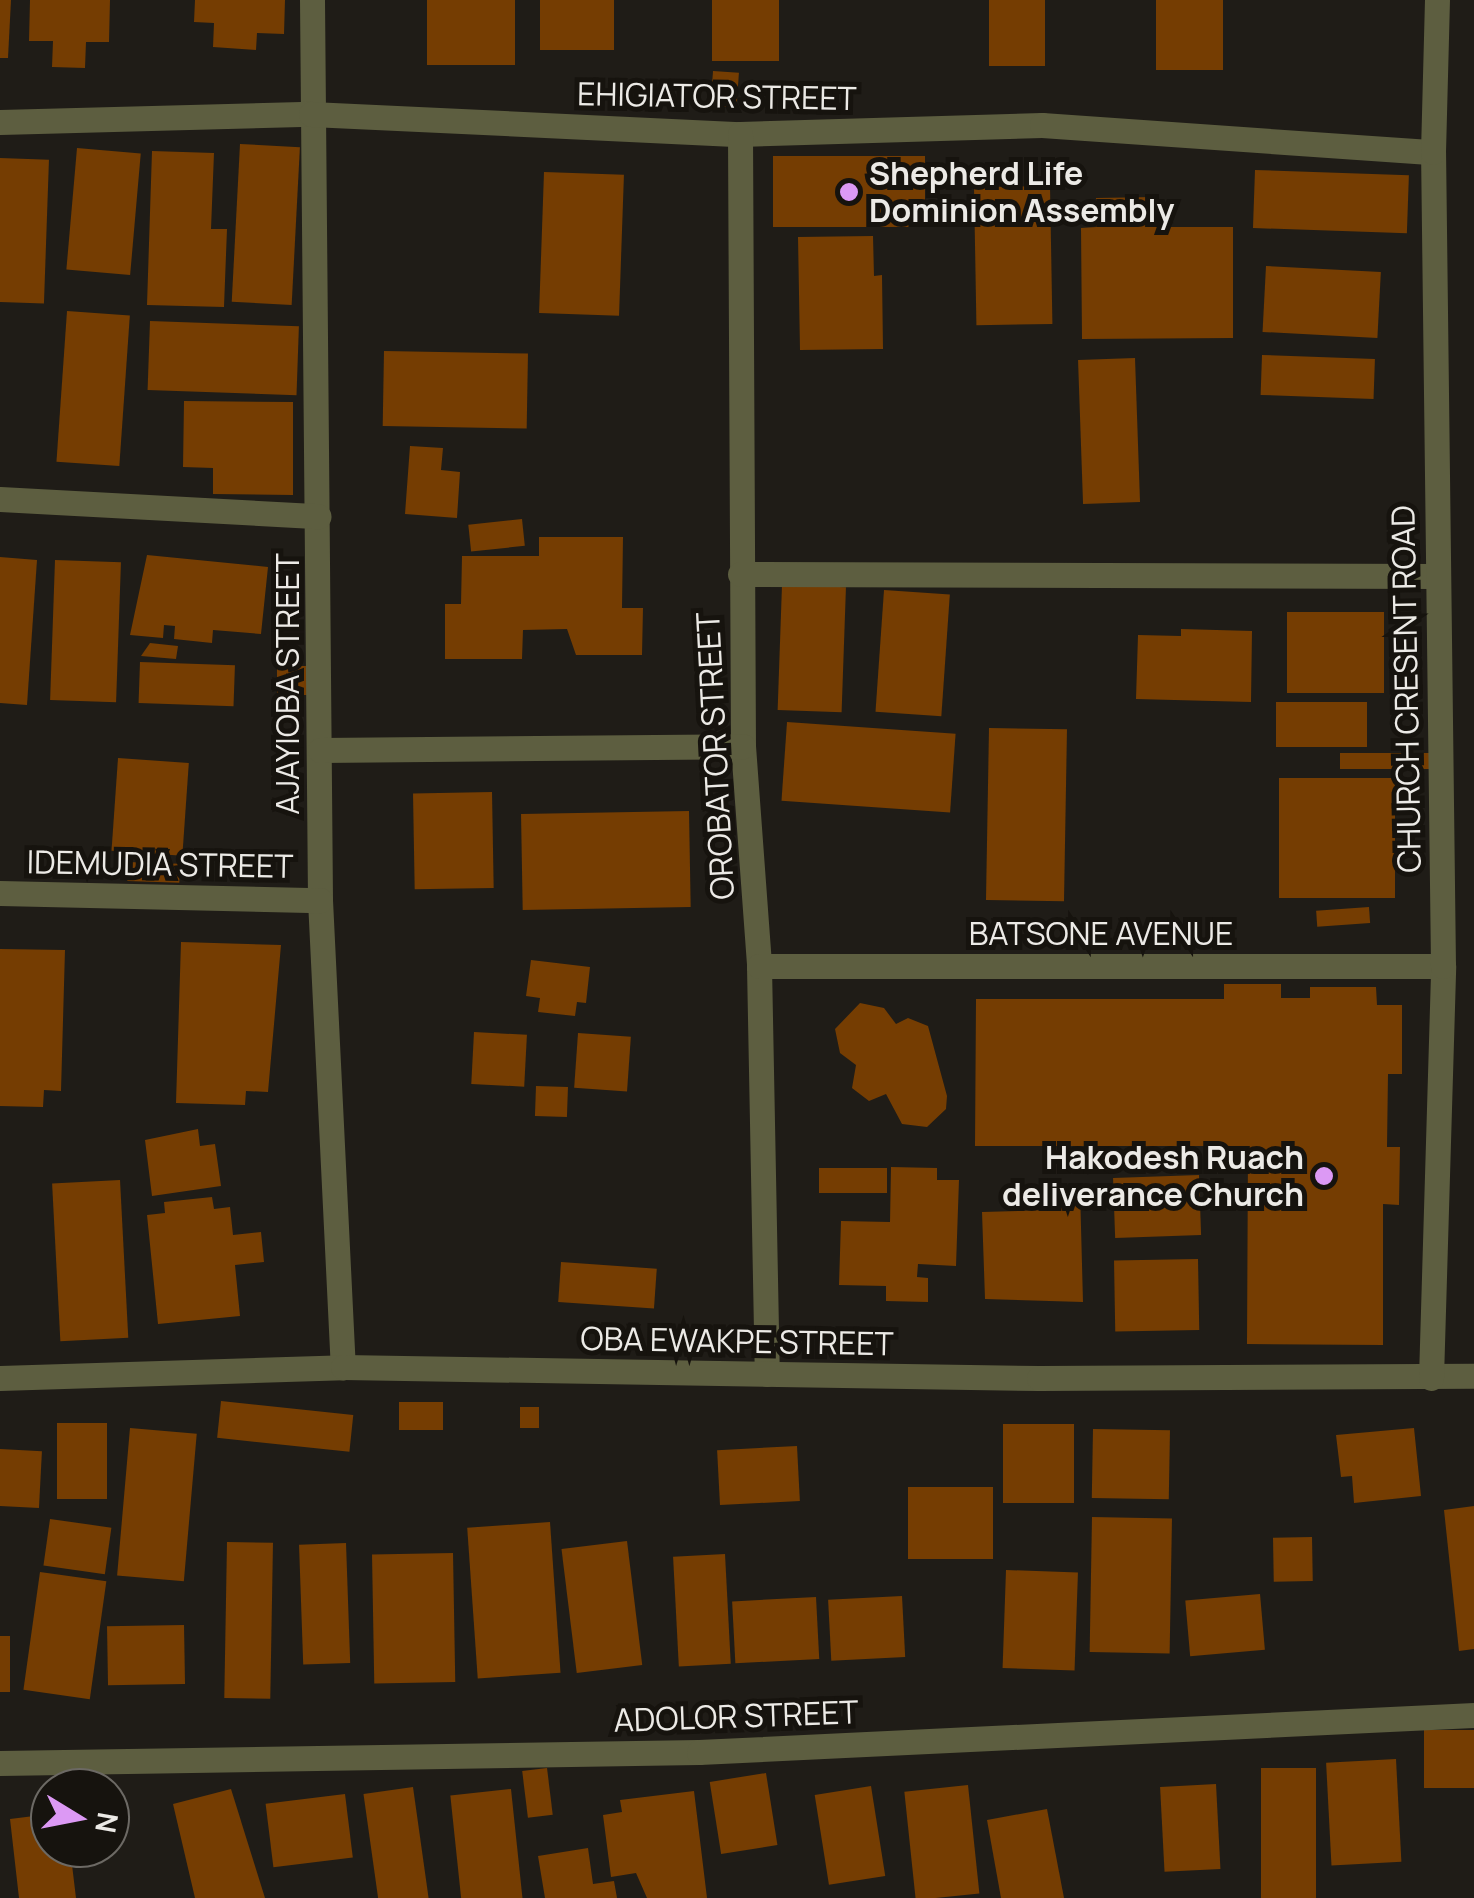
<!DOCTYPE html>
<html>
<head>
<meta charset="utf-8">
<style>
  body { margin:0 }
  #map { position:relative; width:1474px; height:1898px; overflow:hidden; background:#1f1c17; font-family:Manrope,sans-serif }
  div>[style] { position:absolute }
  .building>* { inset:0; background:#753d02; transform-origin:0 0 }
  .street>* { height:25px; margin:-12.5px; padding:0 12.5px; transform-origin:12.5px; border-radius:12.5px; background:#5d5e40 }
  .dots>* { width:28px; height:28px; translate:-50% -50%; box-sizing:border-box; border:5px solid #16130e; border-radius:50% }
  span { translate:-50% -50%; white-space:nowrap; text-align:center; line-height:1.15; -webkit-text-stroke:10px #16130e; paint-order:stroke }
  .street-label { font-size:32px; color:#eceae6 }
  .poi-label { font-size:32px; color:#eceae6; font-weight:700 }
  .left { translate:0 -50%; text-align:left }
  .right { translate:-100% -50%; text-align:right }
  .north { position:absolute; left:30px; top:1768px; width:100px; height:100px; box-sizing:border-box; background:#16130e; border:2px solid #6c6964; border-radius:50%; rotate:100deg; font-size:28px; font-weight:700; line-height:40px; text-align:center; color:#eceae6 }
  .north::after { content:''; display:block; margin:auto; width:35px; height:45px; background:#dc99f4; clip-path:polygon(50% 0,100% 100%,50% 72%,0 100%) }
</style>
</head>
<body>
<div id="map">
  <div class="building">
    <div style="clip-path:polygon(0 0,11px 0,8px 58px,0 58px)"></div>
    <div style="clip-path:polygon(30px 0,110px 0,109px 42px,86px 42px,85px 68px,52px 67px,53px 41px,29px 41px)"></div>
    <div style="clip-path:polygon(195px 0,285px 0,284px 34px,257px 33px,256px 50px,213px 47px,214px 23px,194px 22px)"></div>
    <div style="left:427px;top:0;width:88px;height:65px"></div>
    <div style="left:540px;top:0;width:74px;height:50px"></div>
    <div style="left:712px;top:0;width:67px;height:61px"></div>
    <div style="left:989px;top:0;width:56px;height:66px"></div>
    <div style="left:1156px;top:0;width:67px;height:70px"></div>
    <div style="left:713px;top:71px;width:26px;height:35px;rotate:4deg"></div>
    <div style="left:240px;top:144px;width:60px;height:158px;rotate:3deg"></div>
    <div style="left:77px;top:148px;width:64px;height:122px;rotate:5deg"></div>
    <div style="clip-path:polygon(152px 151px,214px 153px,211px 229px,227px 229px,224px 307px,147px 305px)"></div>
    <div style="left:773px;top:156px;width:152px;height:71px"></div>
    <div style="left:0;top:158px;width:49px;height:144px;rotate:2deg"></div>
    <div style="left:1255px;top:170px;width:154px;height:58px;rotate:2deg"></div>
    <div style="left:544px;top:172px;width:80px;height:141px;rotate:2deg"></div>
    <div style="left:1050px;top:186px;width:138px;height:76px;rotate:89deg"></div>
    <div style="clip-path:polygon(1154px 197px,1154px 227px,1233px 227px,1233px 338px,1082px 339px,1081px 228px,1096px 227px,1096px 198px)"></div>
    <div style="clip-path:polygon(873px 236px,874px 276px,882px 275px,883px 349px,800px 350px,798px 237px)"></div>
    <div style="left:1266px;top:266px;width:115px;height:66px;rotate:3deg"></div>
    <div style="left:67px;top:311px;width:63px;height:151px;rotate:4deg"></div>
    <div style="left:150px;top:321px;width:149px;height:69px;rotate:2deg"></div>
    <div style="left:384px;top:351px;width:144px;height:75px;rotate:1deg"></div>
    <div style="left:1262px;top:355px;width:113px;height:40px;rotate:2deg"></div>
    <div style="left:1135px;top:358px;width:144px;height:57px;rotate:88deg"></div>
    <div style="clip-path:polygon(184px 401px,293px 402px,293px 495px,213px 494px,213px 468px,183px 467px)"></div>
    <div style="clip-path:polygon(410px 446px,443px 448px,441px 470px,460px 472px,457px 518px,405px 514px)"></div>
    <div style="left:522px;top:519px;width:27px;height:54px;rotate:84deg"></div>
    <div style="clip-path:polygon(539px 537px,623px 537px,622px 608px,643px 608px,642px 655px,576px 655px,567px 629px,523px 630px,522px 659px,445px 659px,445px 604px,461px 604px,462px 556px,539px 556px)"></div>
    <div style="clip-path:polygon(147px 555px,268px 567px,261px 634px,213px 630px,212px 643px,174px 639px,175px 626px,164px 625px,163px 638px,130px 635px)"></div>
    <div style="clip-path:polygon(0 557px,37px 560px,27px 705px,0 703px)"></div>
    <div style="left:55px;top:560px;width:66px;height:140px;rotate:2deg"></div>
    <div style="left:782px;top:585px;width:64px;height:125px;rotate:2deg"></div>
    <div style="left:884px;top:590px;width:66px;height:122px;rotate:4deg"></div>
    <div style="left:1287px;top:612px;width:97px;height:81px"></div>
    <div style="clip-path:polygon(1181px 629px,1252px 631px,1251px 702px,1136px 699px,1138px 635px,1181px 636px)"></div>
    <div style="clip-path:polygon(150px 643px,178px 646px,176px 659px,141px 656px)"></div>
    <div style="left:140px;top:662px;width:95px;height:41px;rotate:2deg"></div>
    <div style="left:277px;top:666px;width:33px;height:29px"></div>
    <div style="left:1276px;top:702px;width:91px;height:45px"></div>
    <div style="left:787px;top:722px;width:169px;height:79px;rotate:4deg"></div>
    <div style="left:989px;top:728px;width:78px;height:172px;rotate:1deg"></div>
    <div style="left:1340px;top:753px;width:90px;height:16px"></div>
    <div style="left:118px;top:758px;width:71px;height:93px;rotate:4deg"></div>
    <div style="left:1279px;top:778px;width:116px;height:120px"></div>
    <div style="left:492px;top:792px;width:96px;height:79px;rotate:89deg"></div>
    <div style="left:689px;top:811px;width:96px;height:168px;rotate:89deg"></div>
    <div style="left:128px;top:862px;width:52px;height:19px;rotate:2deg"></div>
    <div style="left:1369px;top:907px;width:16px;height:53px;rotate:86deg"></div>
    <div style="clip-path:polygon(181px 942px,281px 945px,268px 1092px,246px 1091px,245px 1105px,176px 1103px)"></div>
    <div style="clip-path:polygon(0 949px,65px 950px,61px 1091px,44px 1090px,43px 1107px,0 1106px)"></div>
    <div style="clip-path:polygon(531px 960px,590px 967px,586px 1003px,577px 1002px,575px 1016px,538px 1012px,540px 998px,526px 996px)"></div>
    <div style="clip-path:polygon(1224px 984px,1281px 984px,1281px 998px,1310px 998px,1310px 987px,1376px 987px,1377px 1005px,1402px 1005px,1402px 1074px,1388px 1074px,1387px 1147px,1400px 1147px,1399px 1205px,1383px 1204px,1383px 1345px,1247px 1344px,1248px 1146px,975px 1146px,976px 999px,1224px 999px)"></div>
    <div style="clip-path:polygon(860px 1003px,884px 1008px,896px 1024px,908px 1018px,928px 1026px,947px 1096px,946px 1109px,927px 1127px,902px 1124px,886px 1094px,869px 1101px,852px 1088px,856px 1065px,840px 1053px,835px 1029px)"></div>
    <div style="left:474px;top:1032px;width:53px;height:52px;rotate:3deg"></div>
    <div style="left:578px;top:1033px;width:53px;height:55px;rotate:4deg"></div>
    <div style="left:536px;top:1086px;width:32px;height:30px;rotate:2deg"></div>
    <div style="clip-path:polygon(198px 1129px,200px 1146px,215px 1144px,221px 1186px,152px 1196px,145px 1140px)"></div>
    <div style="clip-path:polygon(891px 1167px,937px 1168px,937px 1180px,959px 1180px,956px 1266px,918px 1264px,917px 1277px,928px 1278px,928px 1302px,886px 1301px,886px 1286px,839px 1285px,841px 1221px,890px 1222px)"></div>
    <div style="left:819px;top:1168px;width:68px;height:25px"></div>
    <div style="left:1199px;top:1175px;width:60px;height:86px;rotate:88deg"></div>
    <div style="left:120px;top:1180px;width:158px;height:68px;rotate:87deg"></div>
    <div style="clip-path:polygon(1080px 1189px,1083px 1302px,985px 1299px,982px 1212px,1047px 1210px,1047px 1190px)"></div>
    <div style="clip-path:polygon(212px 1197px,214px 1209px,230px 1207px,233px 1235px,261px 1232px,264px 1262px,235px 1265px,240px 1316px,158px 1324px,147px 1215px,165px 1213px,164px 1202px)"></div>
    <div style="left:1198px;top:1259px;width:71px;height:84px;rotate:89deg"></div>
    <div style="left:561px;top:1262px;width:96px;height:40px;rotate:4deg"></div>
    <div style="left:221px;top:1401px;width:133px;height:37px;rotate:6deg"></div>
    <div style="left:399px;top:1402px;width:44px;height:28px"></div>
    <div style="left:520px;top:1407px;width:19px;height:21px"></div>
    <div style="left:57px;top:1423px;width:50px;height:76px"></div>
    <div style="left:1074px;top:1424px;width:79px;height:71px;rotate:90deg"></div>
    <div style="left:130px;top:1428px;width:67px;height:148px;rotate:5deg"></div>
    <div style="clip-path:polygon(1414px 1428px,1421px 1496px,1354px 1503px,1352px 1476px,1341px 1477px,1336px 1435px)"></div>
    <div style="left:1093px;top:1429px;width:77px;height:69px;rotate:1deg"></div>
    <div style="left:797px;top:1446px;width:55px;height:80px;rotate:87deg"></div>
    <div style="left:0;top:1449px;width:42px;height:57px;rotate:3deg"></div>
    <div style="left:993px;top:1487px;width:72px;height:85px;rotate:90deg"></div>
    <div style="clip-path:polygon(1474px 1506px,1474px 1649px,1459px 1651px,1444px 1510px)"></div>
    <div style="left:1092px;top:1517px;width:80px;height:135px;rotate:1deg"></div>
    <div style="left:50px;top:1519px;width:62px;height:47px;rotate:8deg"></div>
    <div style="left:550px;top:1522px;width:151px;height:83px;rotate:86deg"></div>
    <div style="left:1312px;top:1537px;width:44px;height:39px;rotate:89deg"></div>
    <div style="left:627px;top:1541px;width:125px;height:66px;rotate:83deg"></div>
    <div style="left:227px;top:1542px;width:46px;height:156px;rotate:1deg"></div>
    <div style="left:346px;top:1543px;width:120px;height:47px;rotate:88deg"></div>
    <div style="left:453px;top:1553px;width:129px;height:81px;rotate:89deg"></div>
    <div style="left:725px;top:1554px;width:110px;height:52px;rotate:87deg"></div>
    <div style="left:1006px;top:1570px;width:72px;height:98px;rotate:2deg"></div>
    <div style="left:40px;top:1572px;width:67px;height:119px;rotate:8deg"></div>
    <div style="left:1260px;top:1594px;width:56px;height:75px;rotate:85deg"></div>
    <div style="left:902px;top:1596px;width:61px;height:74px;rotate:87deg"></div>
    <div style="left:816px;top:1597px;width:62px;height:84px;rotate:87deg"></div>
    <div style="left:184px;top:1625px;width:59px;height:77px;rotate:89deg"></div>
    <div style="left:0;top:1636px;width:10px;height:56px"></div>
    <div style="left:1474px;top:1730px;width:58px;height:50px;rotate:90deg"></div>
    <div style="left:1396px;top:1759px;width:103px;height:70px;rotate:87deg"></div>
    <div style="left:547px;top:1768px;width:47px;height:25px;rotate:83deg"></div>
    <div style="left:1261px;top:1768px;width:55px;height:130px"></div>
    <div style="left:766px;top:1773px;width:73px;height:57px;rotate:81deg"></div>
    <div style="left:1216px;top:1784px;width:85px;height:56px;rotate:87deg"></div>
    <div style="left:968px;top:1785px;width:109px;height:64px;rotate:84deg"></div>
    <div style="left:871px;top:1786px;width:91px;height:57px;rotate:81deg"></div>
    <div style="left:413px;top:1787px;width:112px;height:50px;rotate:82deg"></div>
    <div style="clip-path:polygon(231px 1789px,265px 1898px,195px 1898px,173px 1804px)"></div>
    <div style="left:511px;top:1789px;width:110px;height:61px;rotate:84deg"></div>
    <div style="clip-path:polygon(694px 1791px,707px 1898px,647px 1898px,636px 1873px,611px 1877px,603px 1815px,622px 1812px,620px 1800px)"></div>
    <div style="left:345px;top:1794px;width:64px;height:80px;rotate:83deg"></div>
    <div style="clip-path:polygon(1047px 1809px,1064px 1898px,1001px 1898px,987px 1820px)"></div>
    <div style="clip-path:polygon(50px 1814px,50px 1848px,70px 1848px,76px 1898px,19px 1898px,10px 1819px)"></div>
    <div style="clip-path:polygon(588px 1848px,593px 1884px,614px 1881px,617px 1898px,545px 1898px,538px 1856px)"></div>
  </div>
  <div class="street">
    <div style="left:312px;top:0;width:900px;rotate:89.49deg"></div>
    <div style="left:320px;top:900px;width:468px;rotate:87.2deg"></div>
    <div style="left:0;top:122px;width:311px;rotate:-1.5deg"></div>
    <div style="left:311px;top:114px;width:429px;rotate:2.7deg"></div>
    <div style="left:740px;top:134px;width:302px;rotate:-1.7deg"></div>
    <div style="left:1042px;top:125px;width:392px;rotate:4deg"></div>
    <div style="left:740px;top:134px;width:612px;rotate:89.72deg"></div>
    <div style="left:743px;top:746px;width:221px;rotate:85.8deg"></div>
    <div style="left:759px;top:966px;width:408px;rotate:88.9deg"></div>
    <div style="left:0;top:499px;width:319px;rotate:3.1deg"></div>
    <div style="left:740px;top:574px;width:697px;rotate:0.16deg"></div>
    <div style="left:320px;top:750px;width:423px;rotate:-0.5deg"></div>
    <div style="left:0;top:893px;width:320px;rotate:1.3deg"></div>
    <div style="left:759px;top:966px;width:684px"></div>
    <div style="left:0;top:1378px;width:343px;rotate:-1.8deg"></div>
    <div style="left:343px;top:1367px;width:696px;rotate:0.91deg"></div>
    <div style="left:1039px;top:1378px;width:435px;rotate:-0.3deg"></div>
    <div style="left:1431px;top:1378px;width:412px;rotate:-88.3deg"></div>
    <div style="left:1443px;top:966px;width:814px;rotate:-90.7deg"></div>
    <div style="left:1433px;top:152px;width:152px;rotate:-88.5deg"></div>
    <div style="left:0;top:1763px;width:699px;rotate:-0.9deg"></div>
    <div style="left:699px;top:1752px;width:776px;rotate:-2.73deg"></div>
  </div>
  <div class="dots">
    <div style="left:849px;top:192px;background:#dc99f4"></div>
    <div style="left:1324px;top:1176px;background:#dc99f4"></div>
  </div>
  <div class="street-label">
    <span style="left:717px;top:96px;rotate:1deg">EHIGIATOR STREET</span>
    <span style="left:287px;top:684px;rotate:-90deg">AJAYIOBA STREET</span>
    <span style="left:1406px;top:689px;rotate:-91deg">CHURCH CRESENT ROAD</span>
    <span style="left:715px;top:756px;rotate:-93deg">OROBATOR STREET</span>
    <span style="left:160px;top:864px;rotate:1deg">IDEMUDIA STREET</span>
    <span style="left:1101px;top:933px">BATSONE AVENUE</span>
    <span style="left:737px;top:1341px;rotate:1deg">OBA EWAKPE STREET</span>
    <span style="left:736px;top:1716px;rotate:-2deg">ADOLOR STREET</span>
  </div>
  <div class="poi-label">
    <span class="left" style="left:869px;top:192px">Shepherd Life<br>Dominion Assembly</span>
    <span class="right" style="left:1304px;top:1176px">Hakodesh Ruach<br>deliverance Church</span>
  </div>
  <div class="north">N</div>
</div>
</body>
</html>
